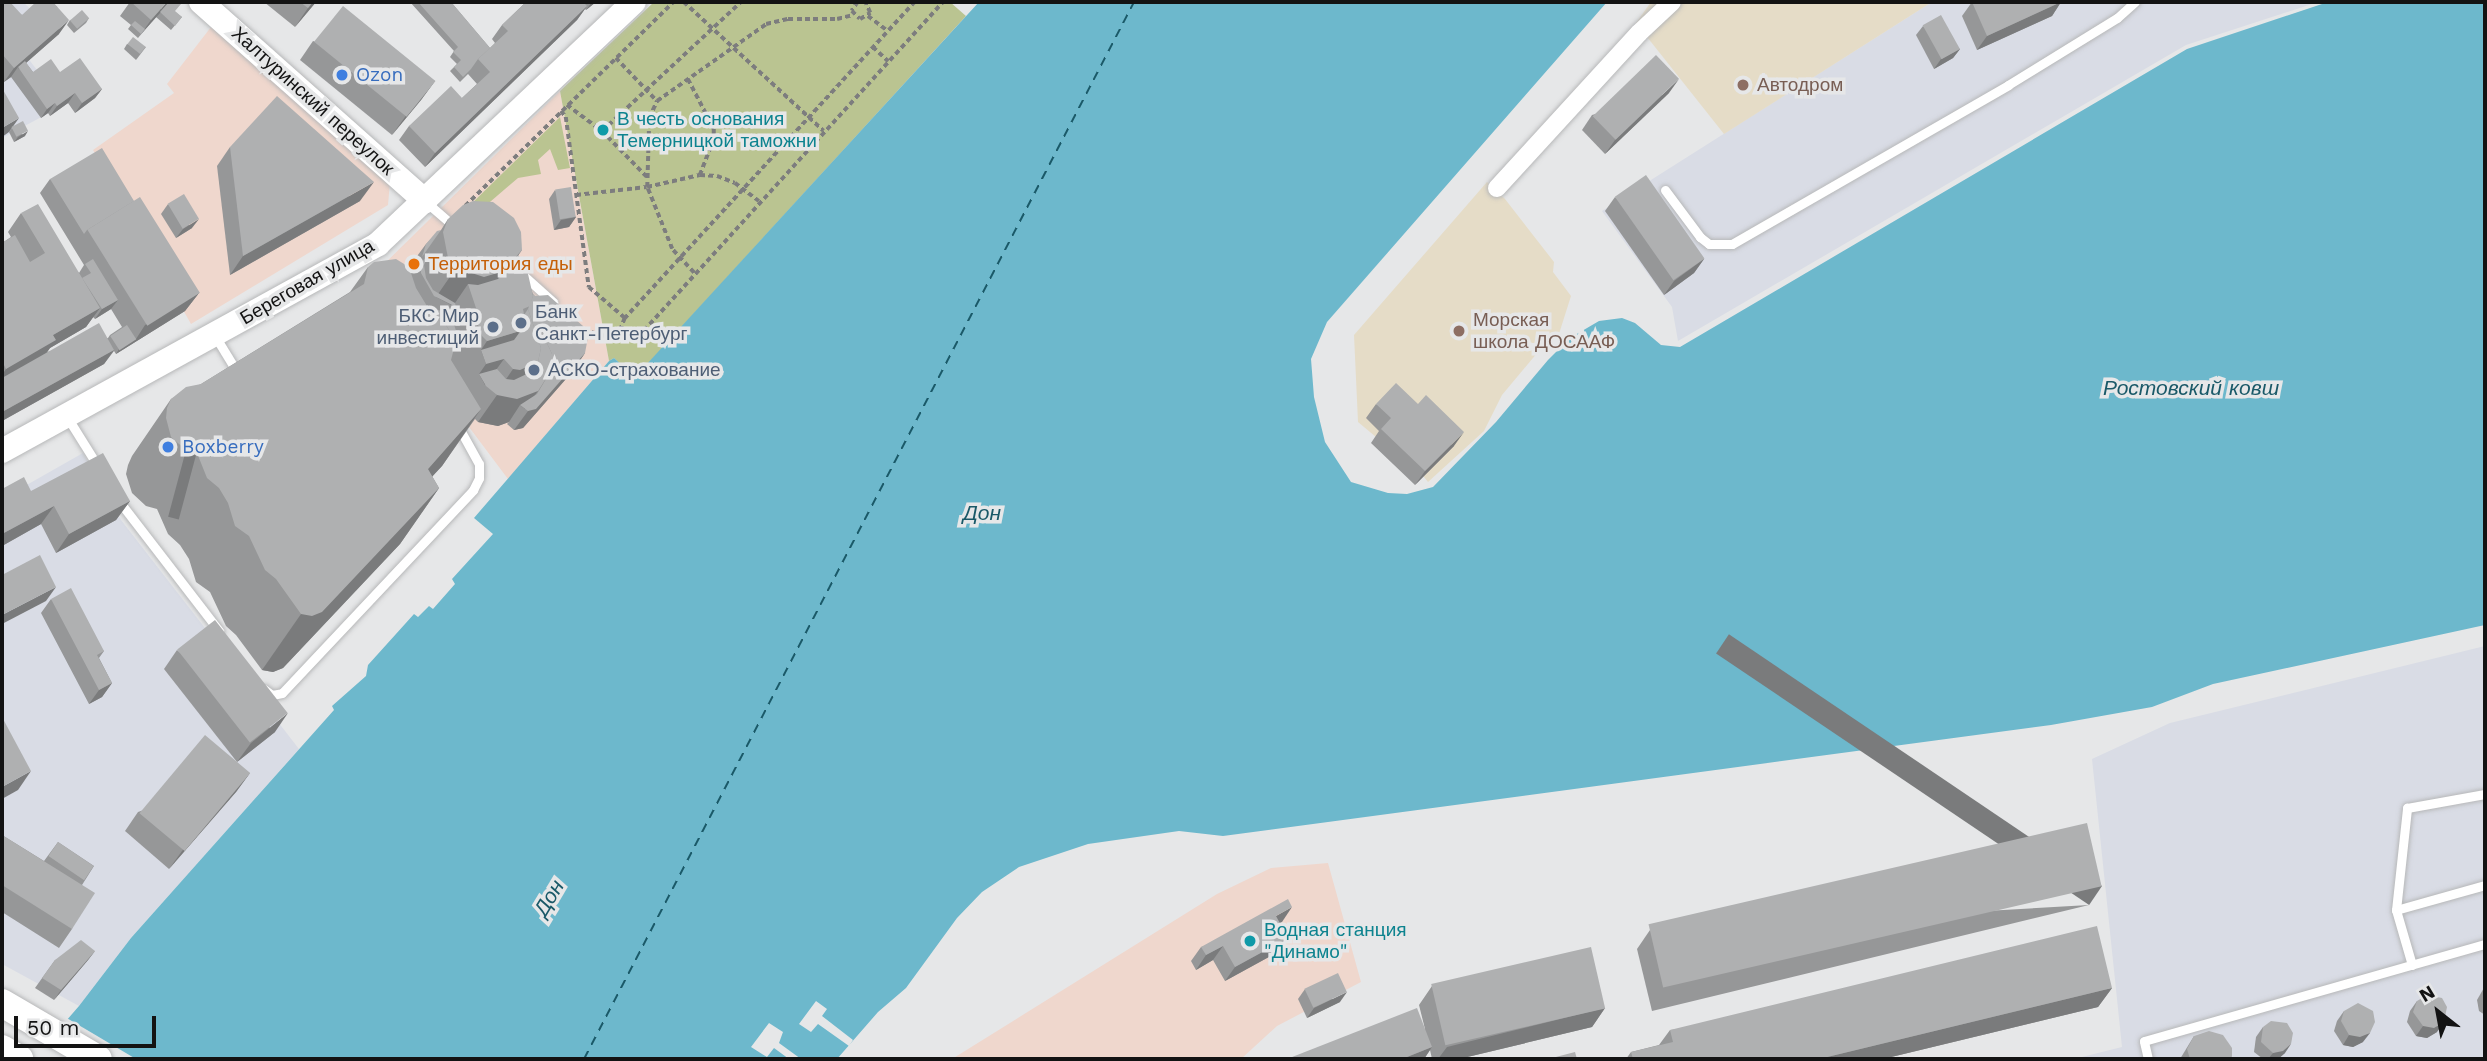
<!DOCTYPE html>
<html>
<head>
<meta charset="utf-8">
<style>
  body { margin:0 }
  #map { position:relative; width:2487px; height:1061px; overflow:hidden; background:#e6e7e8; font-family:"Work Sans",sans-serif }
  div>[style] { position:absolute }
  .commercial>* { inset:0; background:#efd7cd }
  .built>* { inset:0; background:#d9dce5 }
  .education>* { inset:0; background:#e5dcc7 }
  .green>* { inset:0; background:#bac491 }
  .water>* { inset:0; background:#6db8cc }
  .pier>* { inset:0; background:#e6e7e8 }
  .ferry>* { height:2px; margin-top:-1px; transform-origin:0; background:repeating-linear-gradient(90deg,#1a5968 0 9px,transparent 0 16px) }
  .path>* { height:3.5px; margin-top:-1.75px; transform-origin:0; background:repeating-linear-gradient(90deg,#7d7d7e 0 5px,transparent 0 8.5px) }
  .roads { filter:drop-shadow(0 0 2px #b7b8b9) drop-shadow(0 0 2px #b7b8b9) }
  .lane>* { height:9px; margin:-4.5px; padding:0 4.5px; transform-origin:4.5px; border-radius:4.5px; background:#fff }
  .street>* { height:18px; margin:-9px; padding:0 9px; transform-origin:9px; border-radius:9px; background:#fff }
  .secondary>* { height:24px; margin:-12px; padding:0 12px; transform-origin:12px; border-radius:12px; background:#fff }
  .primary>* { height:28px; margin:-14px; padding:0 14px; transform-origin:14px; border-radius:14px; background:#fff }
  .wall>* { inset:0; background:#969798 }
  .shaded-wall>* { inset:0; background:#7a7b7c; transform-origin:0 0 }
  .building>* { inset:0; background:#afb0b1; transform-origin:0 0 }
  .dots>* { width:19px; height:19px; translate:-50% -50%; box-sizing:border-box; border:4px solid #e6e7e8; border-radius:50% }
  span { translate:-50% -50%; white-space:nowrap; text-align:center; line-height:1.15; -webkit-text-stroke:7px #e6e7e8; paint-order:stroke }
  .shop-label { font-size:19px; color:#366cbe }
  .left { translate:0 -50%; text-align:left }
  .education-label { font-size:19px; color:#785e54 }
  .street-label { font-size:19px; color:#131313 }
  .culture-label { font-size:19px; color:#0d838f }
  .food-label { font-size:19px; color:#c56008 }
  .service-label { font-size:19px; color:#4e5e75 }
  .right { translate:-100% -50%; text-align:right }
  .water-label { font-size:21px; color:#1a5968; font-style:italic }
  .frame { position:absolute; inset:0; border:4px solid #131313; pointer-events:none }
  .north { position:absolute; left:2403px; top:977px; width:70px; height:70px; -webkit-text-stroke:5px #e6e7e8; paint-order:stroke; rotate:329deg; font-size:19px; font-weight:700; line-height:28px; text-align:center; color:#131313 }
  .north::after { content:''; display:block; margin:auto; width:24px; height:32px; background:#131313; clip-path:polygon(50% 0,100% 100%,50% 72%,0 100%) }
  .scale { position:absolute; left:14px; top:1016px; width:142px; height:32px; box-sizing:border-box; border:4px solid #131313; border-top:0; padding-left:9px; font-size:21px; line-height:24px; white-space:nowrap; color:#131313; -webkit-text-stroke:5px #e6e7e8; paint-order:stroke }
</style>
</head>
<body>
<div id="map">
  <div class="commercial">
    <div style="clip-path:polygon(211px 27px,390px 182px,388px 205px,191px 324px,182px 308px,189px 303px,93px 150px,174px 93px,167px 84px)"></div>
    <div style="clip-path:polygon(560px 91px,609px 361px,508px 479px,448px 399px,373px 275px)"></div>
    <div style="clip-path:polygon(1328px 863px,1361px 982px,1277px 1026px,1241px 1059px,952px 1059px,1217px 894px,1271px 868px)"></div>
  </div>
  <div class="built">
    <div style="clip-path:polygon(2px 2px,23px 2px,53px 31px,27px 57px,64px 105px,2px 138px)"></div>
    <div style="clip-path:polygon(1932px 2px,2318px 2px,2186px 45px,1678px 341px,1672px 307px,1602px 211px)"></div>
    <div style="clip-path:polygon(83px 453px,121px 520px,299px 749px,131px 938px,79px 1006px,2px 964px,2px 499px)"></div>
    <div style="clip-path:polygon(2485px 646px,2485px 1059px,2074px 1059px,2122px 1047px,2092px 759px,2170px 723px)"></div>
  </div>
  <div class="education">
    <div style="clip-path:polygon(1651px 2px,1932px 2px,1724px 134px,1636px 23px)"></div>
    <div style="clip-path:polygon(1487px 182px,1505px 199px,1554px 262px,1553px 272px,1571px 296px,1558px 337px,1543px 346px,1502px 395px,1484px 431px,1428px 482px,1395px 441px,1388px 447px,1358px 422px,1354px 335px)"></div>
  </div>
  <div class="green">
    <div style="clip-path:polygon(654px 2px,950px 2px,966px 16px,635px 378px,614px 358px,609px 361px,560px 91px)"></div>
    <div style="clip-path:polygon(560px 117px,570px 168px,558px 170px,550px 149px,538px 160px,541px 174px,518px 178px,469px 220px,460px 215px)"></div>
  </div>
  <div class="water">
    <div style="clip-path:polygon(979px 2px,1607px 2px,1327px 322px,1311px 359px,1314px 397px,1325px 442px,1351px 482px,1388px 493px,1407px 494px,1433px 487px,1496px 422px,1548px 360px,1570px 338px,1599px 321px,1622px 318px,1635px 323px,1661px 345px,1680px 347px,2187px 49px,2328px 2px,2485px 2px,2485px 625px,2213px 684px,2152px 707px,2051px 725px,1223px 836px,1179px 831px,1088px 844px,1019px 867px,982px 892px,957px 918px,906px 988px,878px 1012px,837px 1059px,33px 1059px,79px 1006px,131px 938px,334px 710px,332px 706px,366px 676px,368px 665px,414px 614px,418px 617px,429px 606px,433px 609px,455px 584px,452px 579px,493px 534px,474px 518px,609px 361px,614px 358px,635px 377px)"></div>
  </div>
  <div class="pier">
    <div style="clip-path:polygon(816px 1001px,827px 1009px,822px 1016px,853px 1040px,849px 1046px,818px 1024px,811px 1032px,799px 1024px)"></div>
    <div style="clip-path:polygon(65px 1017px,136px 1059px,29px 1059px)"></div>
    <div style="clip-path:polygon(769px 1023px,783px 1032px,779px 1043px,801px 1059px,789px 1059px,774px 1048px,767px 1057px,751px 1047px)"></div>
  </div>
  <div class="ferry">
    <div style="left:584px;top:1059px;width:1192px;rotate:-62.51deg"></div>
  </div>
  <div class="path">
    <div style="left:684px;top:2px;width:190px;rotate:42.7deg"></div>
    <div style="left:858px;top:2px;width:11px;rotate:124deg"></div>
    <div style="left:852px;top:11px;width:11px;rotate:45deg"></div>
    <div style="left:860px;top:19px;width:12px;rotate:-31deg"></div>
    <div style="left:870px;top:13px;width:12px;rotate:-114deg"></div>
    <div style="left:915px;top:2px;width:429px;rotate:132.5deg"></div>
    <div style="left:625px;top:318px;width:14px;rotate:111deg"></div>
    <div style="left:620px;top:331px;width:4px;rotate:63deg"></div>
    <div style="left:622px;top:335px;width:16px;rotate:7deg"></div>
    <div style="left:638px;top:337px;width:453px;rotate:-47.7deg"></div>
    <div style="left:868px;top:16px;width:25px;rotate:37deg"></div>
    <div style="left:873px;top:47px;width:21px;rotate:43deg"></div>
    <div style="left:616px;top:58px;width:59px;rotate:46.4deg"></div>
    <div style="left:688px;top:79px;width:56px;rotate:62.5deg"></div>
    <div style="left:714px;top:129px;width:10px;rotate:90deg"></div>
    <div style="left:714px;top:139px;width:39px;rotate:111deg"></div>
    <div style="left:567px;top:105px;width:44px;rotate:36.6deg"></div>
    <div style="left:602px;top:131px;width:64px;rotate:45.6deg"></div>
    <div style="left:561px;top:111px;width:8px;rotate:50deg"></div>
    <div style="left:566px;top:117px;width:172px;rotate:82.3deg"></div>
    <div style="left:589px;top:287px;width:48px;rotate:40.7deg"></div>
    <div style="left:602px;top:131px;width:190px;rotate:-42.9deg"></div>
    <div style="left:576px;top:195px;width:71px;rotate:-6.4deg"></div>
    <div style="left:647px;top:187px;width:54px;rotate:-12.8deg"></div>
    <div style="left:700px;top:175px;width:17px;rotate:3deg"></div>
    <div style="left:717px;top:176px;width:19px;rotate:21deg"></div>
    <div style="left:735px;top:183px;width:30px;rotate:37deg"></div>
    <div style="left:465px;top:206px;width:291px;rotate:-44.4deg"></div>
    <div style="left:694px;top:273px;width:33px;rotate:-133deg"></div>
    <div style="left:672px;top:249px;width:67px;rotate:-112deg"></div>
    <div style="left:647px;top:187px;width:69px;rotate:-88.3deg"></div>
    <div style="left:649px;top:118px;width:19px;rotate:-65deg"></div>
    <div style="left:657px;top:101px;width:133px;rotate:-35.2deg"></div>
    <div style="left:766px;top:24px;width:23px;rotate:-13deg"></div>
    <div style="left:788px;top:19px;width:49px"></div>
    <div style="left:837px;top:19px;width:16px;rotate:-14deg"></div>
    <div style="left:583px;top:330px;width:31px;rotate:15deg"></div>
    <div style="left:613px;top:338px;width:9px;rotate:-18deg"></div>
  </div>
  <div class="roads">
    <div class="lane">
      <div style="left:1665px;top:190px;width:59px;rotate:53.3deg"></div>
      <div style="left:1700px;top:237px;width:11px;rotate:38deg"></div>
      <div style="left:1709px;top:244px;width:23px"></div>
      <div style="left:1732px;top:244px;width:319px;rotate:-29.9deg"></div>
      <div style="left:2008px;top:85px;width:128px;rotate:-31.6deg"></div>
      <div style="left:2117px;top:18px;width:24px;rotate:-42deg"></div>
      <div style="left:426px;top:202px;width:38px;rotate:41deg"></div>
      <div style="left:522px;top:274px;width:42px;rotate:42.1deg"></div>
      <div style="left:215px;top:336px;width:42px;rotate:58.6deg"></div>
      <div style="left:67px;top:417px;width:60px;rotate:57.9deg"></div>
      <div style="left:119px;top:501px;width:164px;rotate:52.4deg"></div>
      <div style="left:264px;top:689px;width:10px;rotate:37deg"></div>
      <div style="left:272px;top:695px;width:10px;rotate:-11deg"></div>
      <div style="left:282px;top:693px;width:279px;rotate:-46.7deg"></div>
      <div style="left:473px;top:490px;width:13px;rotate:-63deg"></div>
      <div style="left:479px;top:478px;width:14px;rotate:-90deg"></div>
      <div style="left:479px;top:464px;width:43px;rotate:-118.9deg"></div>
      <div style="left:2396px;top:910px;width:103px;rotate:-83.8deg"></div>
      <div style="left:2407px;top:808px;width:79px;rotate:-10.2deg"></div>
      <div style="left:2412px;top:965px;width:57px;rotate:-106.2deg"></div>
      <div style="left:2396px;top:910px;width:92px;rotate:-15.7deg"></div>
      <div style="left:2148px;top:1059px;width:18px;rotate:-103deg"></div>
      <div style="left:2144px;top:1041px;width:355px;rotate:-15.9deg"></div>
    </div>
    <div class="street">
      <div style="left:1497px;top:188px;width:210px;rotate:-47.5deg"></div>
      <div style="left:1639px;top:33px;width:45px;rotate:-43.2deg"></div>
    </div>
    <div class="secondary">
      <div style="left:201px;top:2px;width:300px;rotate:41.6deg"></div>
      <div style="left:2px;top:451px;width:429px;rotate:-28.8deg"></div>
      <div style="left:378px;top:244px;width:352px;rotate:-43.4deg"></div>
    </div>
    <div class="primary">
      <div style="left:2px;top:1003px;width:111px;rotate:30.3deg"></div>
      <div style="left:2px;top:1049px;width:20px;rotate:30deg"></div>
    </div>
  </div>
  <div class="wall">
    <div style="clip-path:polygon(2px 2px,22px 15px,57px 6px,59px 34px,26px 63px,33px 72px,60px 72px,102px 89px,95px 98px,75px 113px,68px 103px,50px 116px,48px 113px,41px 118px,11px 77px,4px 82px,2px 79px)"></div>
    <div style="clip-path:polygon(130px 2px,175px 12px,182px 17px,171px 30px,156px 17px,138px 38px,128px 29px,131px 25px,120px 16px)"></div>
    <div style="clip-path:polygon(264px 2px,316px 2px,295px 27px)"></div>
    <div style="clip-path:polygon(410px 2px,451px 2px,490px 48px,495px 43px,492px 39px,502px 25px,526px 2px,596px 2px,586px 10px,585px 9px,577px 20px,425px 167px,399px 140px,409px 126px,462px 98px,477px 84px,468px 74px,460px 82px,450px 71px,457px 64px,450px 57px,454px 51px)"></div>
    <div style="clip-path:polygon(1972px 2px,2061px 2px,2052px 16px,1977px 50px,1962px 16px)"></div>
    <div style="clip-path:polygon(89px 18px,86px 23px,74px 33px,67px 25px,70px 20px)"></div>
    <div style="clip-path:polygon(1923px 26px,1960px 49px,1953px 58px,1934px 69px,1916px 35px)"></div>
    <div style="clip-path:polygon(313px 41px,435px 81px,421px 100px,392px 135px,300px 60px)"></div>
    <div style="clip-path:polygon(127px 44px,146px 47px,136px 60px,124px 49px)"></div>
    <div style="clip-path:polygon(1669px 93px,1605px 154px,1582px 130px,1592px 115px)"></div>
    <div style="clip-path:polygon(12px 128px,25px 136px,14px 142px,9px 132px)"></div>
    <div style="clip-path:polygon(230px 147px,360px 201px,230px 275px,217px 166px)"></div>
    <div style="clip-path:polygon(evenodd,50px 179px,134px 201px,199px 293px,185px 311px,116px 354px,114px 351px,104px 364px,2px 421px,2px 243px,11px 237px,8px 232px,21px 213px,79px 273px,84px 265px,40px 193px,50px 179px,111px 309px,122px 327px,110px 335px,108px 338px,47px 352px,50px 348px,86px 327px,93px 317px,95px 319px,111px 309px)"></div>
    <div style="clip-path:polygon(555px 190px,576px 217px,569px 227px,554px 230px,549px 199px)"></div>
    <div style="clip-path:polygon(1615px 197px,1704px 259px,1694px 273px,1664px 295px,1605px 211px)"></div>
    <div style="clip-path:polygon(168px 204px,192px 228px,176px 238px,161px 214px)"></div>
    <div style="clip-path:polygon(448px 219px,518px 255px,533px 294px,585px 353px,572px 372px,523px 428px,514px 430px,507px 424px,509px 422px,498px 426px,478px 422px,475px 419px,442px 466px,432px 476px,439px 488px,400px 544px,283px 668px,273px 672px,262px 670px,236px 635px,226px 626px,210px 592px,196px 582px,189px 559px,180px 545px,168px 534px,157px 509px,146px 506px,132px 493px,126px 474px,128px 465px,132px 456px,171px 399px,201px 384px,350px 292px,368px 267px,409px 267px,426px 244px,441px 230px)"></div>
    <div style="clip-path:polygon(1376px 404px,1454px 446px,1415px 485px,1371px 443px,1379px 431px,1366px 418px)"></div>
    <div style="clip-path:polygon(2px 489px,31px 491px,130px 501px,116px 520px,56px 553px,41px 524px,2px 546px)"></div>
    <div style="clip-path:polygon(51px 599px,104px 651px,99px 658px,112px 683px,102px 697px,89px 704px,41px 613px)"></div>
    <div style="clip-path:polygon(177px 650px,275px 732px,237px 762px,164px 669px)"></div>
    <div style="clip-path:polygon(250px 773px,236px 792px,169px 869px,125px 831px,138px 812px)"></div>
    <div style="clip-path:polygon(2px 835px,44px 861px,58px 842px,94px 866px,82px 885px,72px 929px,59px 948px,2px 912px)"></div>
    <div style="clip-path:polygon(2089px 905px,1652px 1011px,1637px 949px,1650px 930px)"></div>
    <div style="clip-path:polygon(1282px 922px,1280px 923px,1288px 938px,1278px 952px,1225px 981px,1213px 960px,1196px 970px,1191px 961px,1201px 947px)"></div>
    <div style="clip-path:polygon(95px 951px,88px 960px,54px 1000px,35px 988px,55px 960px)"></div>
    <div style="clip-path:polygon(1432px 986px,1605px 1008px,1592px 1027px,1459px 1059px,1432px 1059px,1430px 1050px,1424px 1059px,1287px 1059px,1425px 1029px,1419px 1005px)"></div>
    <div style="clip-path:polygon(2485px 986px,2485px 1015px,2479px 1011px,2477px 1000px)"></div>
    <div style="clip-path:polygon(2112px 988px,2098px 1007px,1883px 1059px,1626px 1059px,1631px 1052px,1659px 1045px,1670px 1030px)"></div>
    <div style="clip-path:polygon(1305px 989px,1340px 1002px,1307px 1018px,1298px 999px)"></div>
    <div style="clip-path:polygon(2417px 1001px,2437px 1032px,2427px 1038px,2416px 1036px,2407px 1022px,2410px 1011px)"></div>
    <div style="clip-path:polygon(2344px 1011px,2363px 1042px,2353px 1047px,2343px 1045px,2334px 1031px,2337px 1021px)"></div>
    <div style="clip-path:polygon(2263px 1027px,2285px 1053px,2278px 1059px,2263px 1059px,2254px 1052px,2256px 1037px)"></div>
    <div style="clip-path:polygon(2194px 1036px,2231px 1059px,2180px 1059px)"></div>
  </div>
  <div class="shaded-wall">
    <div style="clip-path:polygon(167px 2px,170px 2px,141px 34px,151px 20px)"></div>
    <div style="clip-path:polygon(313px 2px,316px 2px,295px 27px,308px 8px)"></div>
    <div style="clip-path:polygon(592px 2px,596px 2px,586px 10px)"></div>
    <div style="clip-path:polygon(2061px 2px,2052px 16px,1977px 50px,1987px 36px)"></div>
    <div style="clip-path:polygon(587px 6px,577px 20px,425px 167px,435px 153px)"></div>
    <div style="clip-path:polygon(69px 20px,59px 34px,19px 69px,18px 67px,11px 77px,4px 82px,14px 68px)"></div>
    <div style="clip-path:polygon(1960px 49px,1953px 58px,1934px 69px,1941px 59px)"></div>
    <div style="clip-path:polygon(1679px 79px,1669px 93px,1605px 154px,1615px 140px)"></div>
    <div style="clip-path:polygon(435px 81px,421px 100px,392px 135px,405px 117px)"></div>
    <div style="clip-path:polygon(102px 89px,95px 98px,75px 113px,82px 103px)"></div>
    <div style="clip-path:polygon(75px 93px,68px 103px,50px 116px,57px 106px)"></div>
    <div style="clip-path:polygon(55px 103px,48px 113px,41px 118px,47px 109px)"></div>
    <div style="clip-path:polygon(19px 118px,9px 132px,2px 137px,2px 128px)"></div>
    <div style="clip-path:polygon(28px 131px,25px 136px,14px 142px,18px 137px)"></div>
    <div style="clip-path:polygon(374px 182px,360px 201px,230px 275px,243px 256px)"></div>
    <div style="clip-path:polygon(576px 217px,569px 227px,554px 230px,561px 220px)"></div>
    <div style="clip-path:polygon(199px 219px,192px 228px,176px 238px,183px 229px)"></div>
    <div style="clip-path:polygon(522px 250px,485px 303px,468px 284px,453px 306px,436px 297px,456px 268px)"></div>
    <div style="clip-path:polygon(1704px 259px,1694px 273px,1664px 295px,1674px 281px)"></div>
    <div style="clip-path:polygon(199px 293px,185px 311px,116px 354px,119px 349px,136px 339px,145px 325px)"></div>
    <div style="clip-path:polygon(118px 300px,111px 309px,95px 319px,102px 309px)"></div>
    <div style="clip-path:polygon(100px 308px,86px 327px,50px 348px,43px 358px,2px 382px,2px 375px,6px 369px,53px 335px)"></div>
    <div style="clip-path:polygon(520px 331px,504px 359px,485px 385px,479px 374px,486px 364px,481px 350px,487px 341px)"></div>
    <div style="clip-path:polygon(114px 350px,104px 364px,2px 421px,2px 412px)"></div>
    <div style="clip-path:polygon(585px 353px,572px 372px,523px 428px,514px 430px,528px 411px)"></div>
    <div style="clip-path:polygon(538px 362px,538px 391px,525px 409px,520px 405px,509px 422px,498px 426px,478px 422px,497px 395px,496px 394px,513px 369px)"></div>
    <div style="clip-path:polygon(481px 409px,442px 466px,388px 525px,428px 469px)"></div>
    <div style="clip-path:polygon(1464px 432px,1454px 446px,1415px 485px,1425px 471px)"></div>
    <div style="left:186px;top:450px;width:11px;height:69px;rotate:15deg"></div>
    <div style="clip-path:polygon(439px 488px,400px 544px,283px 668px,273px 672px,262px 670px,301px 614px)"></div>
    <div style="clip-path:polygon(130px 501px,116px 520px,56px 553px,69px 534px)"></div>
    <div style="clip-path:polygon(54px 506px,41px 524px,2px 546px,2px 534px)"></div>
    <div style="clip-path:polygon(56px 587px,46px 601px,2px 624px,2px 615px)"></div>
    <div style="clip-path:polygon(112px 683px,102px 697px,89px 704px,99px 690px)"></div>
    <div style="clip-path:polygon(288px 713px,275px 732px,237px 762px,251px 743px)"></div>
    <div style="clip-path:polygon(31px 771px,18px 790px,2px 799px,2px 787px)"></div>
    <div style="clip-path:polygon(250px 773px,236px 792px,169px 869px,182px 851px)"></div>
    <div style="left:2102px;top:886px;width:23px;height:450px;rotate:124deg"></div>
    <div style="clip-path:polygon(1292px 907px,1282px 922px,1266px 930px,1276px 916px)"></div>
    <div style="clip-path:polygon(1288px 938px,1278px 952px,1225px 981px,1235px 967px)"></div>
    <div style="clip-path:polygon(1223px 946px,1213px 960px,1196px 970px,1206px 955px)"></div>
    <div style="clip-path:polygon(95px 951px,88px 960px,54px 1000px,61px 990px)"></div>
    <div style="clip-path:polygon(2112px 988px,2098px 1007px,1883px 1059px,1819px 1059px)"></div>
    <div style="clip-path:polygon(1347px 992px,1340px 1002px,1307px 1018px,1314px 1008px)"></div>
    <div style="clip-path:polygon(1605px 1008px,1592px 1027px,1459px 1059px,1438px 1059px,1447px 1047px)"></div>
    <div style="clip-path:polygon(2444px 1022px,2437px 1032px,2427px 1038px,2416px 1036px,2423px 1026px)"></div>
    <div style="clip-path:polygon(2370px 1033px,2363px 1042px,2353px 1047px,2343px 1045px,2349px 1035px)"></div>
    <div style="clip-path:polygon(2291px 1044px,2285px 1053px,2278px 1059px,2268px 1059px,2273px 1053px)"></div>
    <div style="clip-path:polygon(1432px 1047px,1424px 1059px,1402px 1059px)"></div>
  </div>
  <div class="building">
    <div style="clip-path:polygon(2px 2px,10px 2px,22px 15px,36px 2px,53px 2px,69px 20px,14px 68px,2px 54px)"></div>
    <div style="clip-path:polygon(131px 2px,167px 2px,151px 20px)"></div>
    <div style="clip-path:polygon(169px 2px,178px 2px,181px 4px,175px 11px,182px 17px,175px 26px,160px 12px)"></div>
    <div style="clip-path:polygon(300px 2px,313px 2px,308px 8px)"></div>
    <div style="clip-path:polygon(418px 2px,451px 2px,490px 48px,478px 59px,471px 69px,463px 77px,454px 67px,461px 60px,453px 52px,458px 47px)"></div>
    <div style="clip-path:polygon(526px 2px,583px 2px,587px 6px,435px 153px,409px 126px,451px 86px,462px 98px,490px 72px,478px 59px,508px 31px,502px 25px)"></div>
    <div style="clip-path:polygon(1972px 2px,2061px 2px,1987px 36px)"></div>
    <div style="left:343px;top:6px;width:119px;height:46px;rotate:39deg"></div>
    <div style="left:82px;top:10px;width:11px;height:16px;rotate:49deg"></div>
    <div style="left:1941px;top:15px;width:39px;height:21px;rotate:61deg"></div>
    <div style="clip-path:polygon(135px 21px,145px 29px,141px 34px,131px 25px)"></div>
    <div style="left:133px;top:37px;width:16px;height:9px;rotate:38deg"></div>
    <div style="left:1656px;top:55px;width:33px;height:88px;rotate:46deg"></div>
    <div style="clip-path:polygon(80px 58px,102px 89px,82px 103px,75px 93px,57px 106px,55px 103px,47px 109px,18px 67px,25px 61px,33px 72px,51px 59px,60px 72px)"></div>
    <div style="clip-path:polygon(2px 88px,19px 118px,2px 128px)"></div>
    <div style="clip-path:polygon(277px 96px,374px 182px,243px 256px,230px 147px)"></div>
    <div style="left:23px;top:121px;width:11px;height:13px;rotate:63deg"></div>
    <div style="clip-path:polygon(102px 148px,134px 201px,87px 230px,84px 234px,50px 179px)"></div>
    <div style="left:1646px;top:175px;width:102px;height:38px;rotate:55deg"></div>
    <div style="left:571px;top:187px;width:30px;height:16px;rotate:81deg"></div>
    <div style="left:184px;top:194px;width:29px;height:19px;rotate:59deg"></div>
    <div style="left:140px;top:197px;width:113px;height:62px;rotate:58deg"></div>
    <div style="clip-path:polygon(473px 201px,493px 202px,514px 218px,521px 232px,522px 250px,504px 271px,484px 277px,456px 268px,448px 258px,443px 232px,448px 219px,463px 205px)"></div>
    <div style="clip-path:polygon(38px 204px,100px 308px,53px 335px,56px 340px,6px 369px,2px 361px,2px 243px,15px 235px,30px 262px,45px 253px,21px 213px)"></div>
    <div style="clip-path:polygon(441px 230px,422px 257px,426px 244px,437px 231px)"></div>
    <div style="clip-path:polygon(430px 251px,424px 265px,426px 278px,433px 290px,455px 303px,456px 307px,434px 296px,421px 273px,421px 264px)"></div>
    <div style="clip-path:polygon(518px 255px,526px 265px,533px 296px,530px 306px,523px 309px,526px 324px,520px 331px,487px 341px,482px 336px,473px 311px,476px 308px,468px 284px,478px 285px,498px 279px)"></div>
    <div style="clip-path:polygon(93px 259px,118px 300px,102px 309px,82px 278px,91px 273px,85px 264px)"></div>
    <div style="clip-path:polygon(396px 259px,409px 267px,416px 288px,430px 311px,435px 308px,456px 341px,451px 360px,481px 409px,428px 469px,439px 488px,322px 612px,312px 616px,301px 614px,276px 579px,265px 570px,249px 536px,235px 526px,228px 503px,219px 488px,207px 478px,197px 453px,186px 450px,171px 437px,166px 418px,167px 408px,171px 399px,186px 387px,201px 384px,364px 284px,368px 267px,374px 262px)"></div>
    <div style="clip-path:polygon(533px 294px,535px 296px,548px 295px,583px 326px,588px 337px,585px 353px,536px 409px,528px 411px,520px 405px,537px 394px,552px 369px,552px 354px,545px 339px,535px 330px,528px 309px,533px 296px)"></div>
    <div style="clip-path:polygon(436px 309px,451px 315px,457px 334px,454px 338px)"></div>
    <div style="clip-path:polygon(528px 309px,541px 348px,538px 362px,520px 370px,513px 369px,504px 359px,486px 364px,481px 350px,514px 340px,526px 324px,524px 315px)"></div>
    <div style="clip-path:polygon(99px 323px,114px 350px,2px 412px,2px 378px)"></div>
    <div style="left:127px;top:325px;width:17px;height:20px;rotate:57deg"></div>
    <div style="clip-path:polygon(535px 330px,545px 339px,552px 354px,552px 369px,538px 391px,517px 399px,497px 395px,486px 386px,479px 374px,497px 369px,506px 379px,514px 380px,531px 372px,538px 362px,541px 348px)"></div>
    <div style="clip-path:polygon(1396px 383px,1418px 404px,1426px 395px,1464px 432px,1425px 471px,1381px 429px,1391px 418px,1376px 404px)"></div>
    <div style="clip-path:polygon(103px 453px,130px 501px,69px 534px,54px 506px,2px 534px,2px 489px,24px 477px,31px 491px)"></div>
    <div style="clip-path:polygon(40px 555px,56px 587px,2px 615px,2px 575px)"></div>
    <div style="clip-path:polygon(71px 588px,104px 651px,97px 655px,112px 683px,99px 690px,51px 599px)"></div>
    <div style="left:215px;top:620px;width:118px;height:48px;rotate:52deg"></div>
    <div style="clip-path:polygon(2px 717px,31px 771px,2px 787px)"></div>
    <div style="left:205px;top:735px;width:59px;height:102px;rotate:40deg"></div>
    <div style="left:2087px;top:823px;width:65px;height:450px;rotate:77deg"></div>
    <div style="clip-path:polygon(2px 835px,95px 893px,72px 929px,2px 885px)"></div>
    <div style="left:58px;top:842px;width:43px;height:17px;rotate:34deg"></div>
    <div style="clip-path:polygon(1288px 899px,1292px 907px,1276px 916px,1288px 938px,1235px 967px,1223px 946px,1206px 955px,1201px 947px)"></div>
    <div style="clip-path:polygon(2097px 926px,2112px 988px,1819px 1059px,1633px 1059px,1631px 1052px,1673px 1042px,1670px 1030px)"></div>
    <div style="clip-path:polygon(81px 940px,95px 951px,61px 990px,42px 978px,55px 960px)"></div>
    <div style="left:1591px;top:947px;width:63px;height:164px;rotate:77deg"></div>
    <div style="left:1338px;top:973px;width:21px;height:37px;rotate:65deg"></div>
    <div style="clip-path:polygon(2427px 995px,2442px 998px,2447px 1007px,2444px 1022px,2434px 1028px,2423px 1026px,2413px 1012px,2417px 1001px)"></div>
    <div style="clip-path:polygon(2358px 1003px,2373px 1011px,2375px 1022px,2370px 1033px,2360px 1037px,2349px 1035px,2341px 1021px,2344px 1011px)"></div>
    <div style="clip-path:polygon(1417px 1008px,1432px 1047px,1402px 1059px,1287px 1059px)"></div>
    <div style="clip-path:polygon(2271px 1021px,2287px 1023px,2293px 1033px,2291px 1044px,2283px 1051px,2273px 1053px,2261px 1042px,2263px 1027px)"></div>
    <div style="clip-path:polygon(2209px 1031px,2223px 1035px,2232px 1048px,2232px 1056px,2231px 1059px,2190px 1059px,2187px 1049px,2194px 1036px)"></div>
    <div style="clip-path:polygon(1575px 1052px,1577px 1059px,1553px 1059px,1552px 1058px)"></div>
  </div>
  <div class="dots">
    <div style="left:342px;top:75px;background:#3f7fe0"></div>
    <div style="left:1743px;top:85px;background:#8d6e63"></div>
    <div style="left:603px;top:130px;background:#0f9aa8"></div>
    <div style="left:414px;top:264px;background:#e8710a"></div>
    <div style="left:521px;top:323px;background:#5c6f8a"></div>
    <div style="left:493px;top:327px;background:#5c6f8a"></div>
    <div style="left:1459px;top:331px;background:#8d6e63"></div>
    <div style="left:534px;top:370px;background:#5c6f8a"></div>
    <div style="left:168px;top:447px;background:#3f7fe0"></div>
    <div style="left:1250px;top:941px;background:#0f9aa8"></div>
  </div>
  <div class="shop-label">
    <span class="left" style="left:356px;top:75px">Ozon</span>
    <span class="left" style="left:182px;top:447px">Boxberry</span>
  </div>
  <div class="education-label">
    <span class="left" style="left:1757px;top:85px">Автодром</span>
    <span class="left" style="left:1473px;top:331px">Морская<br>школа ДОСААФ</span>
  </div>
  <div class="street-label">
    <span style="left:313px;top:101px;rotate:42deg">Халтуринский переулок</span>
    <span style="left:307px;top:282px;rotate:-30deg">Береговая улица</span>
  </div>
  <div class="culture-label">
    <span class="left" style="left:617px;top:130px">В честь основания<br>Темерницкой таможни</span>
    <span class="left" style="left:1264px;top:941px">Водная станция<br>"Динамо"</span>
  </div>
  <div class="food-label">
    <span class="left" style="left:428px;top:264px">Территория еды</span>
  </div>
  <div class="service-label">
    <span class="left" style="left:535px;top:323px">Банк<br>Санкт-Петербург</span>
    <span class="right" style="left:479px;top:327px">БКС Мир<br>инвестиций</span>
    <span class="left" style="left:548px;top:370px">АСКО-страхование</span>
  </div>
  <div class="water-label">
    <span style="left:2191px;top:388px">Ростовский ковш</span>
    <span style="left:982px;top:513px">Дон</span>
    <span style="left:549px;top:898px;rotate:-59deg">Дон</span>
  </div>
  <div class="frame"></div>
  <div class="north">N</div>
  <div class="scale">50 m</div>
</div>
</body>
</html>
